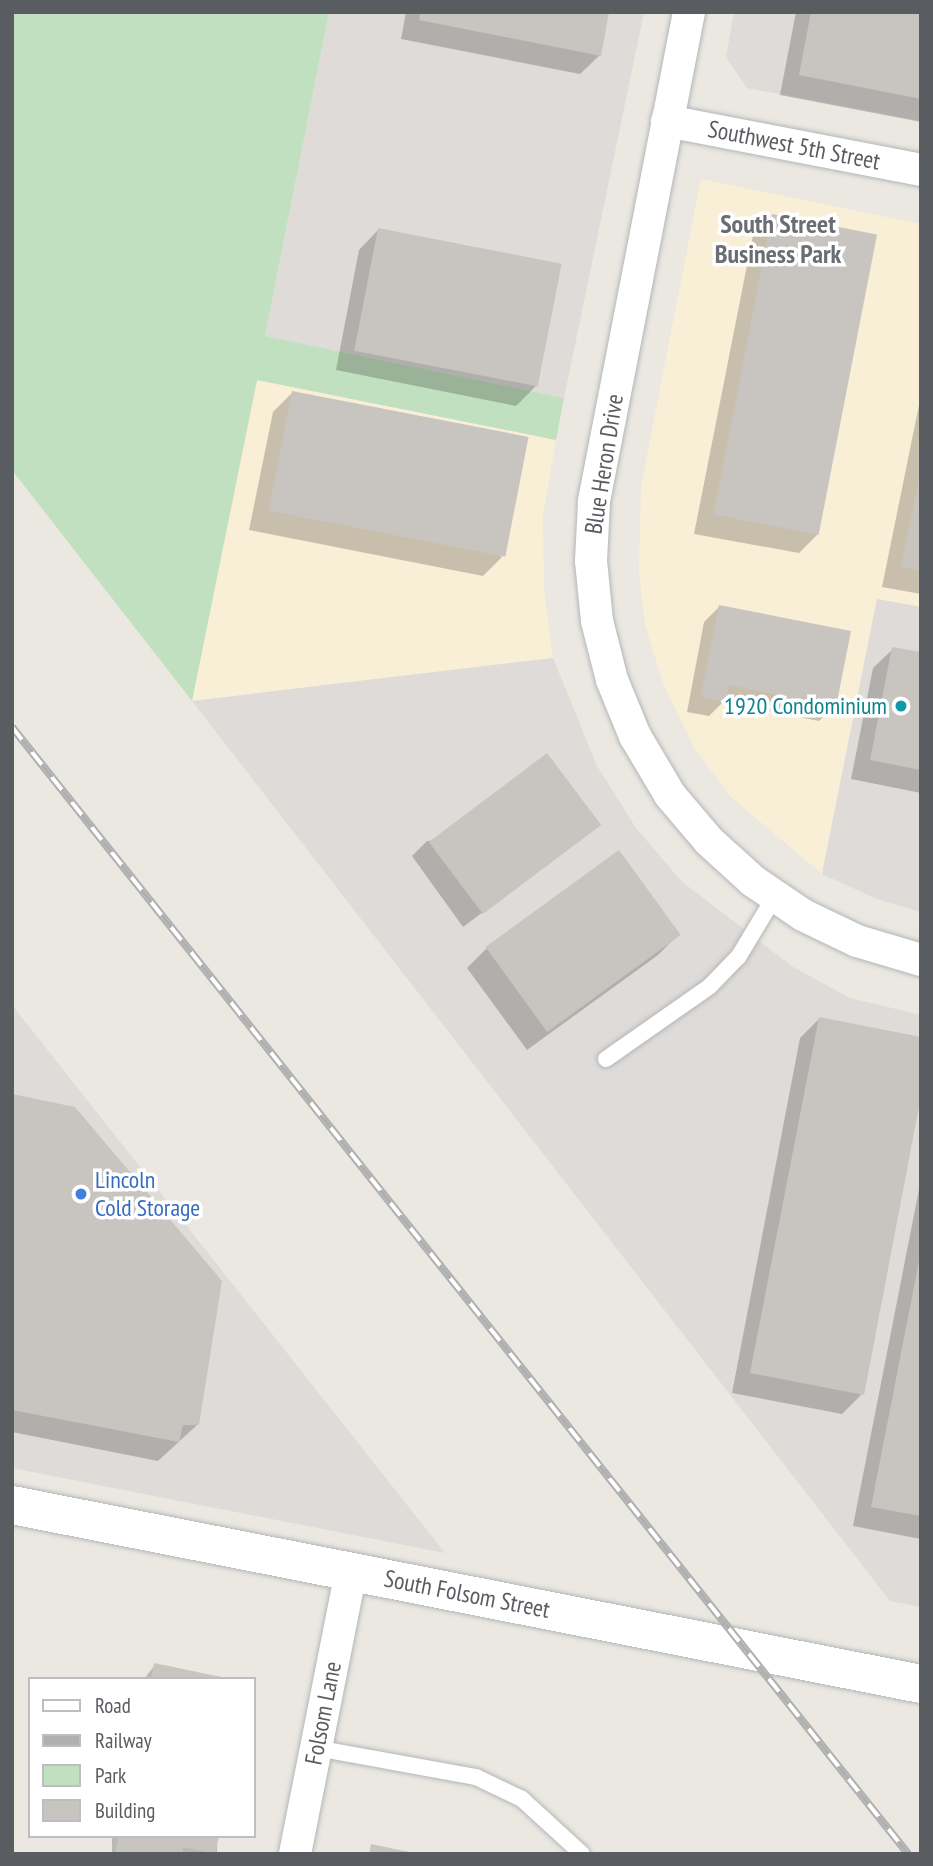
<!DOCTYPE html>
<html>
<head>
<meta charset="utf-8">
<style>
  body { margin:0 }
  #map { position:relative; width:933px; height:1866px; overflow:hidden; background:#eae8e0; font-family:"PT Sans Narrow",sans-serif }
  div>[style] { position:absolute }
  .commercial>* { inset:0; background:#f9efd7 }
  .industrial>* { inset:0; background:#dedbd8 }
  .green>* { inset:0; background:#c1e0bf }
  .shadow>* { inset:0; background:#0003; transform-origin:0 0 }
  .building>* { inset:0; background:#c8c4c0; transform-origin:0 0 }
  .roads { filter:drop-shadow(0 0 2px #b3b6ba) drop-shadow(0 0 2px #b3b6ba) }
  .service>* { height:16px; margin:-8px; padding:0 8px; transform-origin:8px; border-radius:8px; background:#fff }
  .minor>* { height:32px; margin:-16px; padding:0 16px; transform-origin:16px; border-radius:16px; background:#fff }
  .tertiary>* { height:38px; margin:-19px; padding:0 19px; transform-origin:19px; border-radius:19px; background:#fff }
  .rail>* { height:8px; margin-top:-4px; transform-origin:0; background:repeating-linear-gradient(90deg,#fff 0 16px,#afb0b0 0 32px); box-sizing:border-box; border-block:2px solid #afb0b0 }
  .dots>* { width:19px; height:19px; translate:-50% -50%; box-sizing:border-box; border:4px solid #fff; border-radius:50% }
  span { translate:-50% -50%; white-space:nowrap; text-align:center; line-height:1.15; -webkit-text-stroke:7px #fff; paint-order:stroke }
  .street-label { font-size:24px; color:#595c60 }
  .culture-label { font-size:24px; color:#0d838f }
  .right { translate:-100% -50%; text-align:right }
  .shop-label { font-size:24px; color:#366cbe }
  .left { translate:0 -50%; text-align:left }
  .neighbourhood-label { font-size:26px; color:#6a6e72; font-weight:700 }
  .frame { position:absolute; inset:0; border:14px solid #595c60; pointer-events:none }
  .legend { position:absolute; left:28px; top:1677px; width:228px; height:161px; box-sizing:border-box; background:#fff; border:2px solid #bdbebf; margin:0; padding:9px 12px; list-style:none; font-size:21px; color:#595c60 }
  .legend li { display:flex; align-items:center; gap:14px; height:35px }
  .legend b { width:35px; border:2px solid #bdbebf }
</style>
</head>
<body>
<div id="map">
  <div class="commercial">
    <div style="clip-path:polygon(701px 179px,921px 224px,921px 607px,877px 599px,822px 874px,731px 797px,695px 749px,664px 686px,645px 625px,639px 573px,641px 486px)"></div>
    <div style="clip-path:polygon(257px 380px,556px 440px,543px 515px,544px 590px,553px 658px,192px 701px)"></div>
  </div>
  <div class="industrial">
    <div style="clip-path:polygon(329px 12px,644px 12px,564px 398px,265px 336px)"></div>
    <div style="clip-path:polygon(734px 12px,921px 12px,921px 121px,747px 88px,726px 57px)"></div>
    <div style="clip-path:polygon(877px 599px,921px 607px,921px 912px,877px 899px,822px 874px)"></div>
    <div style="clip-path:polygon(553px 658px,597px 766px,636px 828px,681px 881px,793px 967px,850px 998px,921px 1015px,921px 1607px,890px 1601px,192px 701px)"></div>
    <div style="clip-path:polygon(12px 1005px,445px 1553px,12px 1468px)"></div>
  </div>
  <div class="green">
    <div style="clip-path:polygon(12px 12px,329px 12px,265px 336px,564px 398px,556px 440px,257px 380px,192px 701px,12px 470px)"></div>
  </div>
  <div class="shadow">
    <div style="clip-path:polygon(406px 12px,608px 12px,600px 55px,580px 74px,401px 39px)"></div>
    <div style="clip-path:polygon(796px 12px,921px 12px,921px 122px,780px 95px)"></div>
    <div style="clip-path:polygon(773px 216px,819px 533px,799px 553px,694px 534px,753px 235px)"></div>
    <div style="clip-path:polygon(378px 230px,536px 386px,516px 406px,336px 370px,359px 250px)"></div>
    <div style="clip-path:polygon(292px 393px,502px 557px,483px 576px,249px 530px,273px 412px)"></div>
    <div style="clip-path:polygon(921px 395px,921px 594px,882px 587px)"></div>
    <div style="clip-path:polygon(719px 607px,835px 706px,819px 721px,723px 702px,709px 716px,687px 712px,704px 622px)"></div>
    <div style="clip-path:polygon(893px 649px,921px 654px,921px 793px,851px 779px,873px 668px)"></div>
    <div style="clip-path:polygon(599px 825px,463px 927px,412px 856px,427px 841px)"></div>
    <div style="clip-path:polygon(619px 852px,678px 935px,658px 955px,527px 1050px,467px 968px,486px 949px)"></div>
    <div style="clip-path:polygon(819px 1019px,862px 1394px,842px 1414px,732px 1393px,800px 1038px)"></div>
    <div style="clip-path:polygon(12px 1096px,197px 1425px,158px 1461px,12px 1432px)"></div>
    <div style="clip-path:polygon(921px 1179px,921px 1539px,853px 1526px)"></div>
    <div style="clip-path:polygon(155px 1665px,223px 1679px,144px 1679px)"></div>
    <div style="left:112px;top:1836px;width:105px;height:18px"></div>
  </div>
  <div class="building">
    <div style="clip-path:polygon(421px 12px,609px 12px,601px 56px,419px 20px)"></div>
    <div style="clip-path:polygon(811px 12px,921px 12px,921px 99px,799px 75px)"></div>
    <div style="left:772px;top:214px;width:107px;height:306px;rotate:11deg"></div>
    <div style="left:378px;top:228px;width:187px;height:125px;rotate:11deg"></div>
    <div style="left:292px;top:391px;width:241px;height:122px;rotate:11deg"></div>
    <div style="clip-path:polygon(920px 474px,921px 474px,921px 571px,901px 567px)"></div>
    <div style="clip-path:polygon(719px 605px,851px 631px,836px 707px,729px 685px,726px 702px,701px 697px)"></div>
    <div style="clip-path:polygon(892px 647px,921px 652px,921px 770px,870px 760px)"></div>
    <div style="left:547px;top:753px;width:90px;height:148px;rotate:53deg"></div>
    <div style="left:619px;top:850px;width:105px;height:165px;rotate:54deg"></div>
    <div style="clip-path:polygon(819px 1017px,921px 1037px,921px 1096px,864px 1395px,750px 1373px)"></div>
    <div style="clip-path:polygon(12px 1094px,75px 1107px,222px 1281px,199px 1425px,183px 1425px,179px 1442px,12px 1410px)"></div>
    <div style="clip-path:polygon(919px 1261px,921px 1261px,921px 1516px,871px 1507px)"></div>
    <div style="clip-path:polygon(154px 1663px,226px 1678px,226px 1679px,151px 1679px)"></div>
    <div style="clip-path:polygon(119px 1836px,219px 1836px,215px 1854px,183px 1847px,182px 1854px,115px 1854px)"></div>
    <div style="clip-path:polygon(371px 1844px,414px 1853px,414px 1854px,369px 1854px)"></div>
  </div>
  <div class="roads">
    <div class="service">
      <div style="left:606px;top:1059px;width:126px;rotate:-35deg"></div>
      <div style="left:709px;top:987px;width:43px;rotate:-45.9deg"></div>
      <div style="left:739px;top:956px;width:70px;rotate:-59deg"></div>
      <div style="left:316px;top:1748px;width:163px;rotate:10.3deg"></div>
      <div style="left:476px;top:1777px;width:51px;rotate:25.6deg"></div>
      <div style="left:522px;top:1799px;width:81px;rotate:42.5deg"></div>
    </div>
    <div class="minor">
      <div style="left:689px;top:12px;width:499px;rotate:101deg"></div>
      <div style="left:594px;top:502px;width:59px;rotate:92.9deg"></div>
      <div style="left:591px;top:561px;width:60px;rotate:84.3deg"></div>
      <div style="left:597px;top:621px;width:61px;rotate:75.7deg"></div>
      <div style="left:612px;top:680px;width:61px;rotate:67.7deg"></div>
      <div style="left:635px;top:736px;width:69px;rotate:59.3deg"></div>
      <div style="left:670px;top:795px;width:60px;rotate:49.7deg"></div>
      <div style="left:709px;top:841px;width:59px;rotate:42.3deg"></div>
      <div style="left:753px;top:881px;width:60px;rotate:34.2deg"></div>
      <div style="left:803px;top:915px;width:60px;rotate:25.7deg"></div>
      <div style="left:857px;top:941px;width:67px;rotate:16.5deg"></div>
      <div style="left:667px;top:121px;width:259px;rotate:10.9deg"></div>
      <div style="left:295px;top:1854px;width:288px;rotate:-78.8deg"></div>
    </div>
    <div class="tertiary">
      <div style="left:12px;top:1505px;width:926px;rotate:11.14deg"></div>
    </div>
  </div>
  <div class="rail">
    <div style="left:12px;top:727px;width:1440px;rotate:51.51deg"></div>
  </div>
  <div class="dots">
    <div style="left:901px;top:706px;background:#0f9aa8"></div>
    <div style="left:81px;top:1194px;background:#3f7fe0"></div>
  </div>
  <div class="street-label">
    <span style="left:794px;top:145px;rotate:11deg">Southwest 5th Street</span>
    <span style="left:604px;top:464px;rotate:-81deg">Blue Heron Drive</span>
    <span style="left:467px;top:1594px;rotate:11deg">South Folsom Street</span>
    <span style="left:323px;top:1713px;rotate:-79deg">Folsom Lane</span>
  </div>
  <div class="culture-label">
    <span class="right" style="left:887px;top:706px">1920 Condominium</span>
  </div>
  <div class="shop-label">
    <span class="left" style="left:95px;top:1194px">Lincoln<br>Cold Storage</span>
  </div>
  <div class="neighbourhood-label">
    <span style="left:778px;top:239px">South Street<br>Business Park</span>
  </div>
  <div class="frame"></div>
  <ul class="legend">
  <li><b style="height:9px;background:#fff"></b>Road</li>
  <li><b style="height:9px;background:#afb0b0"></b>Railway</li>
  <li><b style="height:19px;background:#c1e0bf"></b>Park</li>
  <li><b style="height:19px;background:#c8c4c0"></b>Building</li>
  </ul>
</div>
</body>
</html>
